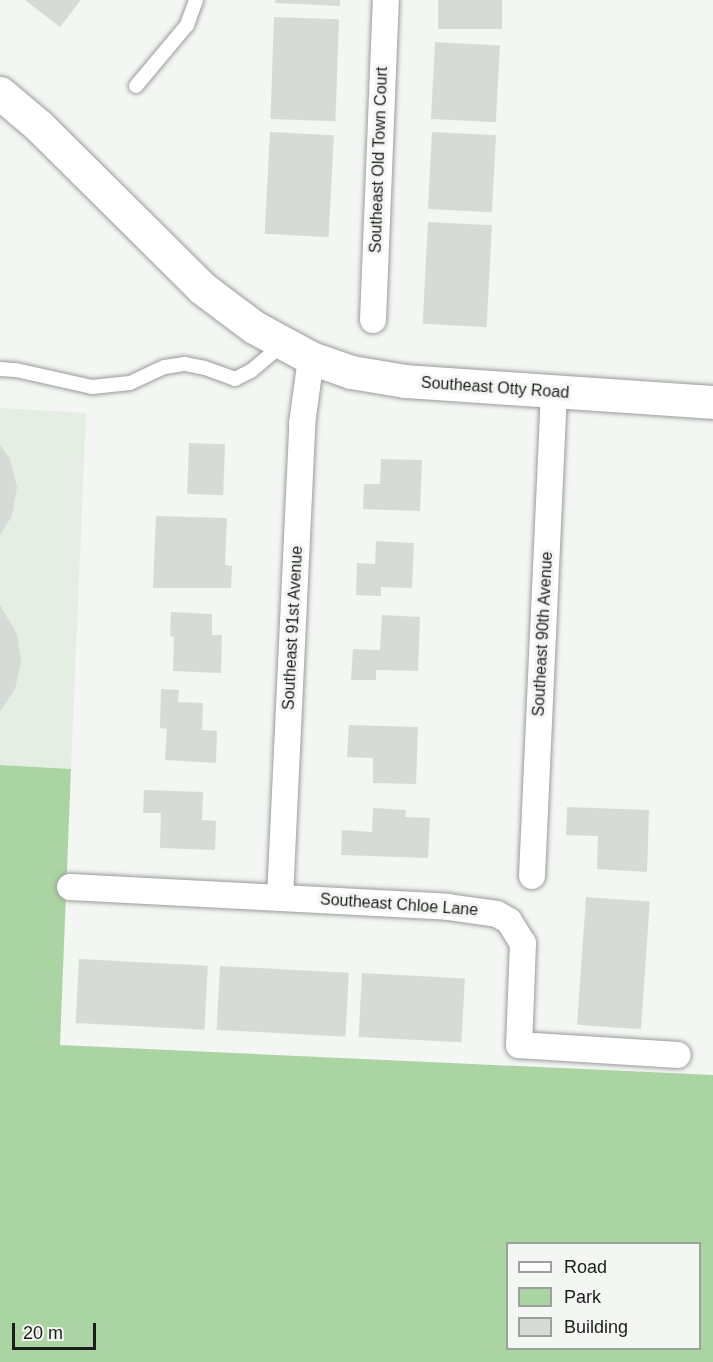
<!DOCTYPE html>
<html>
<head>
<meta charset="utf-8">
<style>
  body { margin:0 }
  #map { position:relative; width:713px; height:1362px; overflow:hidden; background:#f3f6f2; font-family:Arial,sans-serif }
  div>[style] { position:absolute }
  .built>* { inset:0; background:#e5eee3 }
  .green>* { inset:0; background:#aad4a2 }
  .building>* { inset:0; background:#d7dbd7; transform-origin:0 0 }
  .roads { filter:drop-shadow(0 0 2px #999d99) drop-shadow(0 0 2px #999d99) }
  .lane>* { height:14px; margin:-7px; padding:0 7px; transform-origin:7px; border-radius:7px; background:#fff }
  .street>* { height:26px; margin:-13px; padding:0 13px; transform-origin:13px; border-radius:13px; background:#fff }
  .secondary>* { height:33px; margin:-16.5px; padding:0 16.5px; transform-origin:16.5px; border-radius:16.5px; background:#fff }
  span { translate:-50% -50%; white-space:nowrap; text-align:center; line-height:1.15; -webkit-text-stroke:6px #f3f6f2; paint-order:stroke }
  .street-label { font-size:16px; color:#1b1d1b }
  .legend { position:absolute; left:506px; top:1242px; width:195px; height:108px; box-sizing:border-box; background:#f3f6f2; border:2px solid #9d9f9c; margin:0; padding:8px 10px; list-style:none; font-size:18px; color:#1b1d1b }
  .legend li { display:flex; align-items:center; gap:12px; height:30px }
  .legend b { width:30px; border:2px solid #9d9f9c }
  .scale { position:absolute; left:12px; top:1323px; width:84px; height:27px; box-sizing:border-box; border:3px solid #1b1d1b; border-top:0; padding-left:8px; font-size:18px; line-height:21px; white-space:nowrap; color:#1b1d1b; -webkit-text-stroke:4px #f3f6f2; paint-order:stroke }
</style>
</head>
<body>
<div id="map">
  <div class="built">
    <div style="clip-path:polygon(0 408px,86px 413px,71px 769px,0 765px)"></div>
  </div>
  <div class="green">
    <div style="clip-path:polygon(evenodd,0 765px,71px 769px,60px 1045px,713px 1075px,713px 1362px,0 1362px,0 765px,508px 1244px,700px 1244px,700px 1348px,508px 1348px,508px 1244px)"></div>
  </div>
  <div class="building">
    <div style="clip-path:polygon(25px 0,81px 0,60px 27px)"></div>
    <div style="clip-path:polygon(275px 0,340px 0,340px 6px,275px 3px)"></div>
    <div style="left:438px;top:0;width:64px;height:29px"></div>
    <div style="left:274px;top:17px;width:65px;height:102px;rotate:2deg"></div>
    <div style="left:435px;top:42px;width:65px;height:77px;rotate:3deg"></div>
    <div style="left:270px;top:132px;width:64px;height:102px;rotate:3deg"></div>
    <div style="left:432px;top:132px;width:64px;height:77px;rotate:3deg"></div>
    <div style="left:428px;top:222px;width:64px;height:102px;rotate:3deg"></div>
    <div style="left:189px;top:443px;width:36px;height:51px;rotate:2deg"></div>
    <div style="clip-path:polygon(0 445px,10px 459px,17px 487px,12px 516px,0 535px)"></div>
    <div style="clip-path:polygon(381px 459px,422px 460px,420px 511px,363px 509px,364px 484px,380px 484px)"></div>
    <div style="clip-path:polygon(156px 516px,227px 518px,225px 565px,232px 566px,231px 588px,153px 588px)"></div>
    <div style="clip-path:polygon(376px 541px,414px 543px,412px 588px,381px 587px,381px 596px,356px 595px,357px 563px,375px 564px)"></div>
    <div style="clip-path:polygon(0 605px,17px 634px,21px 662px,15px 689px,0 712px)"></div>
    <div style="clip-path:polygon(171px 612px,212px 614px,212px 635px,222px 635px,221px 673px,173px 671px,174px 637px,170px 636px)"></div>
    <div style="clip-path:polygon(382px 615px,420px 617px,418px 671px,376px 670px,376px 680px,351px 680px,353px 649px,380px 650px)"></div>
    <div style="clip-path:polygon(161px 689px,179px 690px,178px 702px,203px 703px,202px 730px,217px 731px,216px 763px,165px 760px,167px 729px,160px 728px)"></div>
    <div style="clip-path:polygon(349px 725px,418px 727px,416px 784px,373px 783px,373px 758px,347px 757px)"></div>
    <div style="clip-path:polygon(144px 790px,203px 792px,202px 820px,216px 821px,215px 850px,160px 848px,161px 813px,143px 813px)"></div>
    <div style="clip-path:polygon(567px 807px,649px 810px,647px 872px,597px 869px,598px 836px,566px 835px)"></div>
    <div style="clip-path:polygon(373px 808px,406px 810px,405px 817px,430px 818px,428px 858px,341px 855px,342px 830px,372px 832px)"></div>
    <div style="left:586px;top:897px;width:64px;height:128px;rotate:4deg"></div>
    <div style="left:79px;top:959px;width:129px;height:64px;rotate:3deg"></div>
    <div style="left:220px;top:966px;width:129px;height:64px;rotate:3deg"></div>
    <div style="left:362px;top:973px;width:103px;height:64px;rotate:3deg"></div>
  </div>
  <div class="roads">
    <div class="lane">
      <div style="left:136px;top:86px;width:80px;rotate:-50.1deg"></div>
      <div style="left:187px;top:25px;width:27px;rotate:-70deg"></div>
      <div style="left:0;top:369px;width:16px;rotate:4deg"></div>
      <div style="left:16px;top:370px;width:78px;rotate:12.6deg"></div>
      <div style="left:92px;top:387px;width:38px;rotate:-6deg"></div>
      <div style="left:130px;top:383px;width:38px;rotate:-25deg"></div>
      <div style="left:165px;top:367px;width:20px;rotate:-9deg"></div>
      <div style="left:185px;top:364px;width:20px;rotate:11deg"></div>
      <div style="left:205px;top:368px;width:32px;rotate:20deg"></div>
      <div style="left:235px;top:379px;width:18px;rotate:-27deg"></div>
      <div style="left:251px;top:371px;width:42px;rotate:-40.2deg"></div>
    </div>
    <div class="street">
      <div style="left:373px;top:320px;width:320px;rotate:-87.7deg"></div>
      <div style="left:532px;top:876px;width:484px;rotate:-87.4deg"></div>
      <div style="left:70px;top:887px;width:379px;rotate:3deg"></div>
      <div style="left:448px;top:907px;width:49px;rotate:8.1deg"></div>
      <div style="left:497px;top:914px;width:14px;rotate:30deg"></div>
      <div style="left:509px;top:921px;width:26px;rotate:58deg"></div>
      <div style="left:523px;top:943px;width:102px;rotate:92.2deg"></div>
      <div style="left:519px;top:1045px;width:159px;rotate:3.6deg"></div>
      <div style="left:280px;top:898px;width:475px;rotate:-87.3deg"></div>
      <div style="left:302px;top:424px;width:67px;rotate:-82.2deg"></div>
    </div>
    <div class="secondary">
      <div style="left:0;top:93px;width:51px;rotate:40.2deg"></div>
      <div style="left:39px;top:126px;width:230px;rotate:44.8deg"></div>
      <div style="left:202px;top:288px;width:65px;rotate:36.9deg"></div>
      <div style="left:254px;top:327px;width:65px;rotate:28.5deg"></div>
      <div style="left:311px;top:358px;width:42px;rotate:19.3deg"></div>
      <div style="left:351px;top:372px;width:55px;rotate:9.5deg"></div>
      <div style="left:405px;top:381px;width:309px;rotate:3.9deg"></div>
    </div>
  </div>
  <div class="street-label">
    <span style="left:379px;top:160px;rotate:-88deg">Southeast Old Town Court</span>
    <span style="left:495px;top:388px;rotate:4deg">Southeast Otty Road</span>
    <span style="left:293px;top:628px;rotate:-87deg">Southeast 91st Avenue</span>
    <span style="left:543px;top:634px;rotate:-87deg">Southeast 90th Avenue</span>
    <span style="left:399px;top:905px;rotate:4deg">Southeast Chloe Lane</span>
  </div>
  <ul class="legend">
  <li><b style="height:8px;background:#fff"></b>Road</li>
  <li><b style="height:16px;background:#aad4a2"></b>Park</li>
  <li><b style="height:16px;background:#d7dbd7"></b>Building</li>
  </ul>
  <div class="scale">20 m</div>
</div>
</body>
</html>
